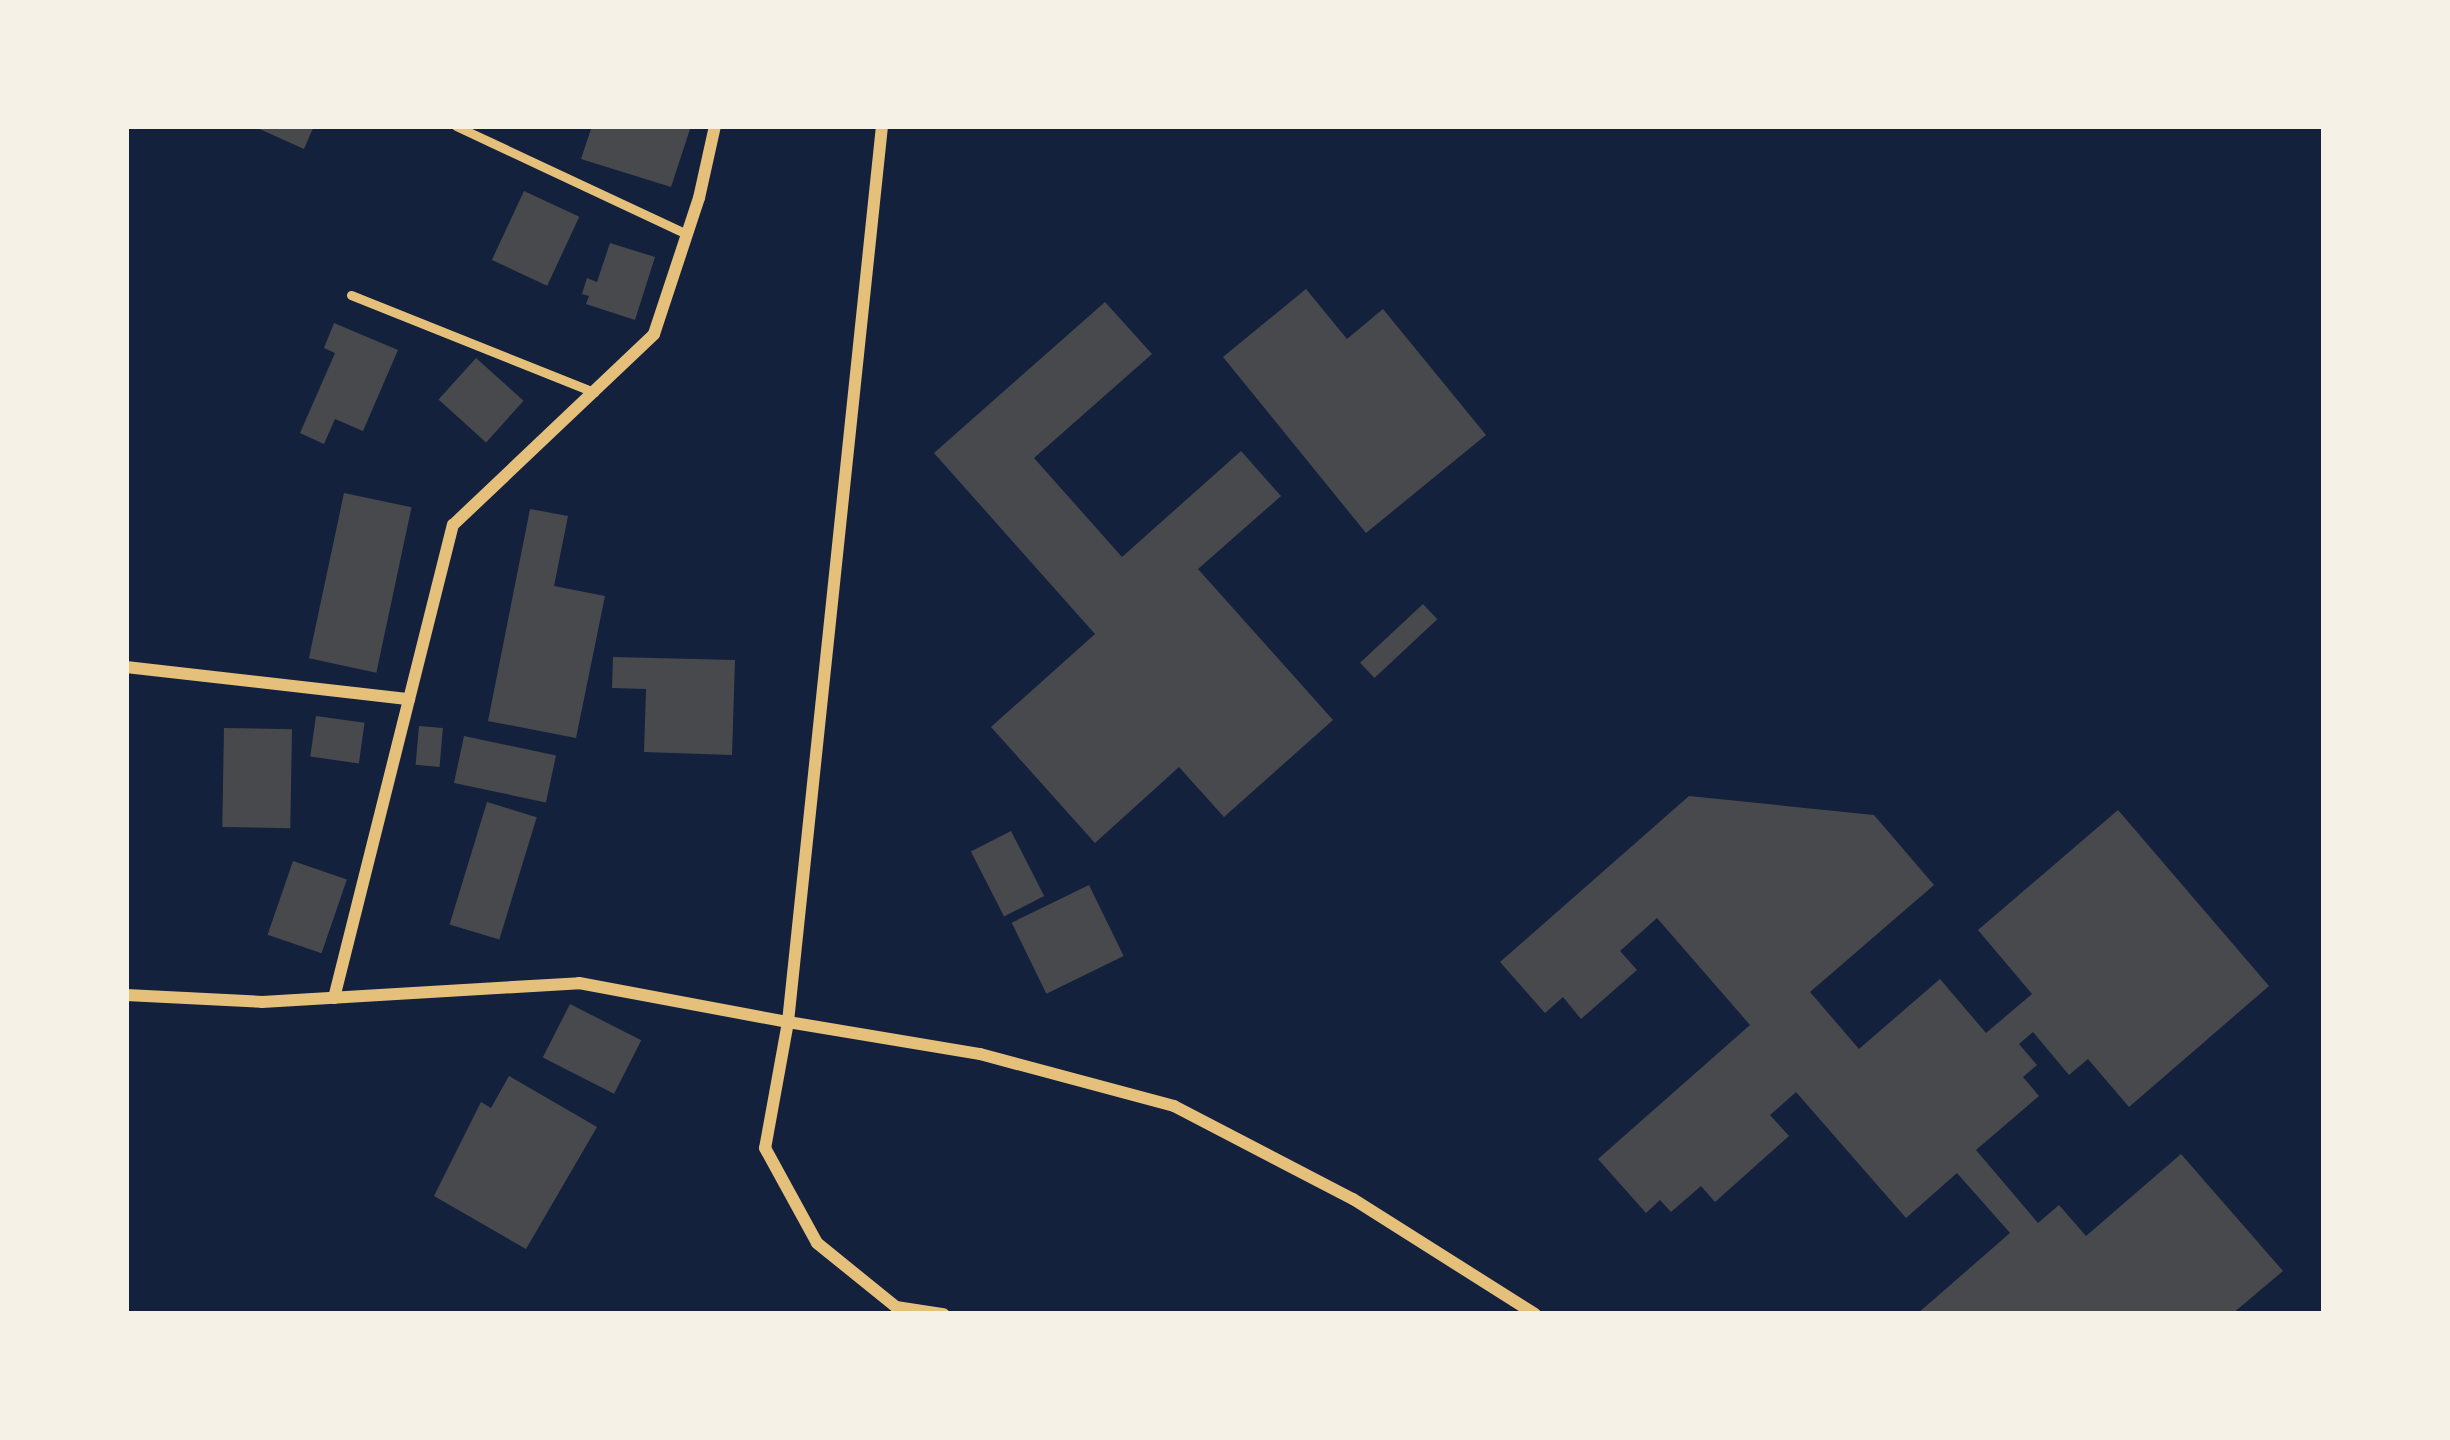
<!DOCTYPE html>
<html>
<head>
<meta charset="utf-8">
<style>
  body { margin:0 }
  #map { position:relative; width:2450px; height:1440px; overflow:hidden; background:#14213d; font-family:Barlow,sans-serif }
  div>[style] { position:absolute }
  .building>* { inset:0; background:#48494c; transform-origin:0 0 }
  .service>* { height:9px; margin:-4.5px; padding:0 4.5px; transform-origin:4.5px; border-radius:4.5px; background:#e5c07b }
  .minor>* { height:12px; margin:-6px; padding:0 6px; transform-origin:6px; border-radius:6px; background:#e5c07b }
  span { translate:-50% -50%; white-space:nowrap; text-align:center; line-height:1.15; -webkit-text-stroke:9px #f6f1e7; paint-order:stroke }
  .frame { position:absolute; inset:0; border:129px solid #f6f1e7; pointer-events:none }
</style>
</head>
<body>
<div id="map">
  <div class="building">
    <div style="clip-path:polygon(253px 126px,314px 126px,304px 149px)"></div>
    <div style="clip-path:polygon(592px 126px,690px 129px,671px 187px,581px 159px)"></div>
    <div style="left:524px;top:191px;width:61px;height:76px;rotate:25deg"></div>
    <div style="clip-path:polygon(610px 243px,655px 257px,635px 320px,586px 304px,589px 296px,582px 294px,587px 278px,597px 282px)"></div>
    <div style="clip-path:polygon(1306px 289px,1347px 339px,1383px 309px,1486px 435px,1366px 533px,1223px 357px)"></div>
    <div style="clip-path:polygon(1105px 302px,1152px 354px,1034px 458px,1122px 557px,1241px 451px,1281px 496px,1198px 569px,1333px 720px,1224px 817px,1179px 767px,1095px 843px,991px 727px,1095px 634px,934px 453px)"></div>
    <div style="clip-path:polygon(334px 323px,398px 350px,363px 431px,335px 419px,324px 444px,300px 433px,335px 353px,324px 348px)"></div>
    <div style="left:476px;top:358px;width:64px;height:56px;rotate:42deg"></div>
    <div style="left:344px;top:493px;width:69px;height:169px;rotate:12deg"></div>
    <div style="clip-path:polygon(530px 509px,568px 516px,554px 586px,605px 596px,576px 738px,488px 721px)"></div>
    <div style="left:1423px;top:604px;width:21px;height:86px;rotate:47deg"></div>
    <div style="clip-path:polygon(613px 657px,735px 660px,732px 755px,644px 752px,646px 689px,612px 688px)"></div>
    <div style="left:316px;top:716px;width:49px;height:41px;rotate:8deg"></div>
    <div style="left:419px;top:726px;width:24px;height:39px;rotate:5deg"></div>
    <div style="left:224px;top:728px;width:68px;height:99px;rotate:1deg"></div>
    <div style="left:464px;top:736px;width:94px;height:48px;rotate:12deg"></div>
    <div style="clip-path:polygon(1689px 796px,1874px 815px,1934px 885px,1810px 992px,1859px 1049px,1940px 979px,1986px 1033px,2032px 994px,1978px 930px,2118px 810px,2269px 986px,2129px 1107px,2088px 1059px,2069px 1075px,2033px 1032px,2019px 1044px,2037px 1065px,2023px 1077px,2039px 1096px,1976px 1150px,2038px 1223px,2059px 1205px,2086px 1236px,2181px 1154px,2283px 1271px,2232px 1314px,1917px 1314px,2010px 1233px,1957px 1173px,1906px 1218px,1796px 1092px,1770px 1115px,1789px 1136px,1715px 1202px,1701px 1186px,1671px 1212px,1660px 1200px,1646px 1213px,1598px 1159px,1750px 1025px,1657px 918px,1620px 951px,1637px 970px,1581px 1019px,1563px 997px,1545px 1013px,1500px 962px)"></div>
    <div style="left:487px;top:802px;width:52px;height:128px;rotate:17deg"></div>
    <div style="left:1011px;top:831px;width:73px;height:45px;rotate:63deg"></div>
    <div style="left:293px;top:861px;width:57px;height:78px;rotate:19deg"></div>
    <div style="left:1089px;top:885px;width:79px;height:86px;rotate:64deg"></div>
    <div style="left:570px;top:1004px;width:80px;height:60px;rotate:27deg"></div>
    <div style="clip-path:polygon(509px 1076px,597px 1127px,526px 1249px,434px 1196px,481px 1102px,491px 1108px)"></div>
  </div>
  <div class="service">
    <div style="left:456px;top:126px;width:255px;rotate:25.1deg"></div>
    <div style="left:351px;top:295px;width:262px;rotate:21.8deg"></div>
  </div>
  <div class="minor">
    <div style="left:882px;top:126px;width:901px;rotate:95.99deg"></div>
    <div style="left:788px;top:1022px;width:195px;rotate:9.5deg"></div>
    <div style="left:980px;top:1054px;width:201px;rotate:15deg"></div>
    <div style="left:1174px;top:1106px;width:202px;rotate:27.5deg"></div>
    <div style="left:1353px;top:1199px;width:215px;rotate:32.3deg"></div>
    <div style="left:126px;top:667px;width:285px;rotate:6.5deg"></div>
    <div style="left:126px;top:995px;width:136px;rotate:2.9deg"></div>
    <div style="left:262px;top:1002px;width:318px;rotate:-3.4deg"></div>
    <div style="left:579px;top:983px;width:213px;rotate:10.6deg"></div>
    <div style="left:788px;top:1022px;width:128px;rotate:100.3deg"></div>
    <div style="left:765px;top:1148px;width:108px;rotate:61.3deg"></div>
    <div style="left:817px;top:1243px;width:102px;rotate:39deg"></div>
    <div style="left:896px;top:1307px;width:48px;rotate:8.5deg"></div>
    <div style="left:334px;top:998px;width:488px;rotate:-75.9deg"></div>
    <div style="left:453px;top:525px;width:277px;rotate:-43.5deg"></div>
    <div style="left:654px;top:334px;width:143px;rotate:-71.7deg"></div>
    <div style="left:699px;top:198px;width:74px;rotate:-77.5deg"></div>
  </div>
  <div class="frame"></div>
</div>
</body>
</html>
